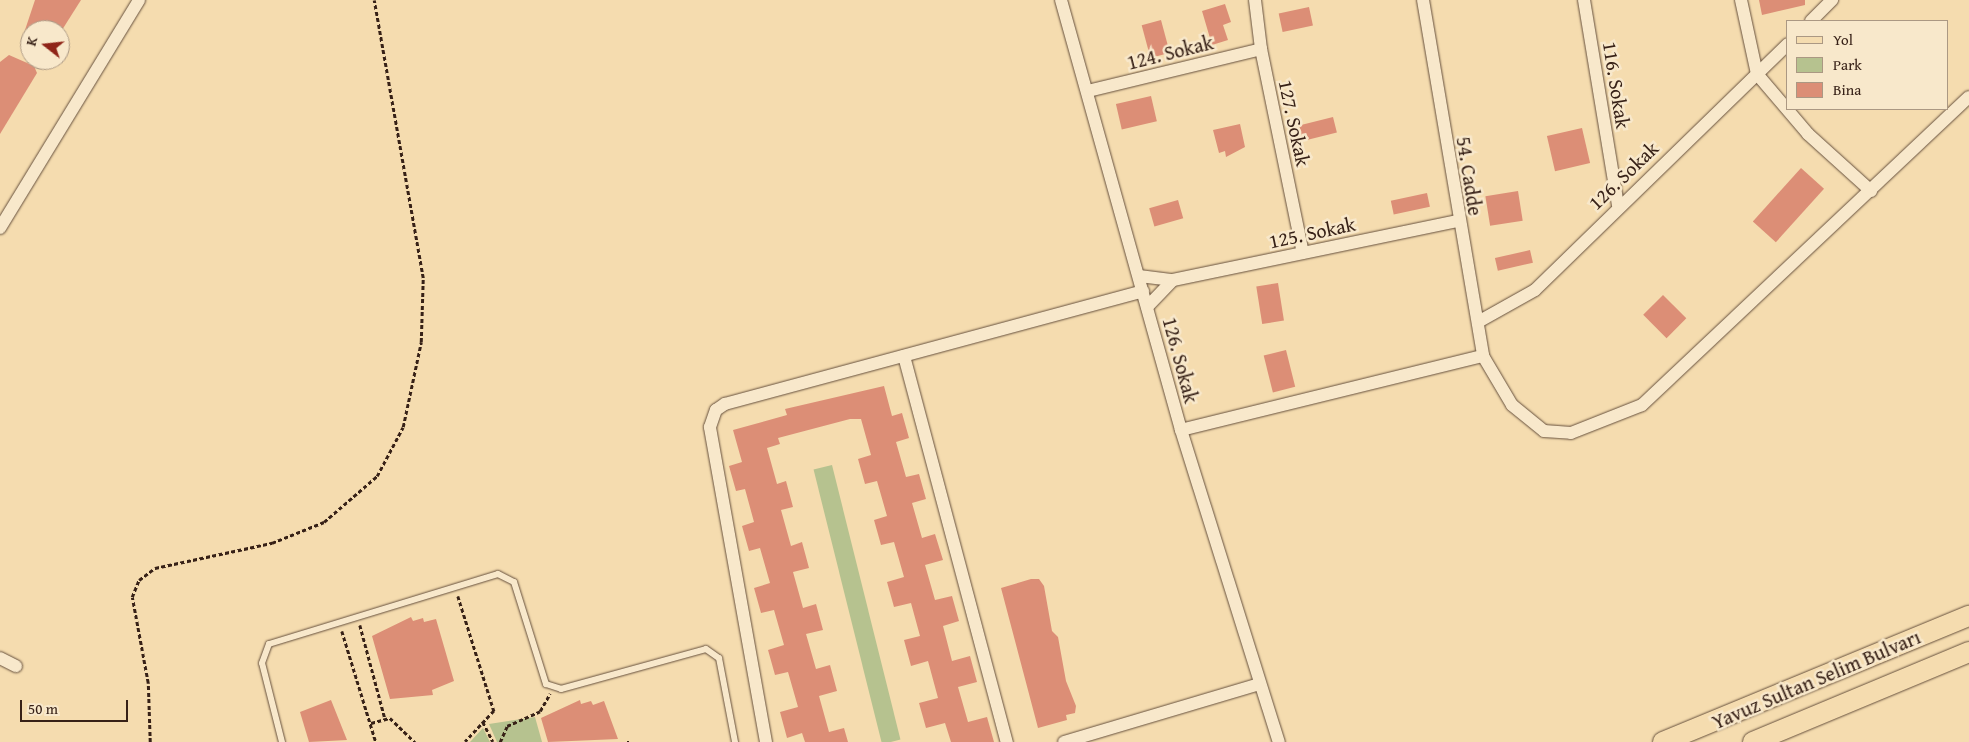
<!DOCTYPE html>
<html>
<head>
<meta charset="utf-8">
<style>
  body { margin:0 }
  #map { position:relative; width:1969px; height:742px; overflow:hidden; background:#f5dcaf; font-family:"Gentium Book Plus",serif }
  div>[style] { position:absolute }
  .green>* { inset:0; background:#b6c28f; transform-origin:0 0 }
  .building>* { inset:0; background:#dc8e76; transform-origin:0 0 }
  .path>* { height:2.5px; margin-top:-1.25px; transform-origin:0; background:repeating-linear-gradient(90deg,#372117 0 4px,transparent 0 6.5px) }
  .roads { filter:drop-shadow(0 0 1px #66503d) drop-shadow(0 0 1px #66503d) }
  .service>* { height:6px; margin:-3px; padding:0 3px; transform-origin:3px; border-radius:3px; background:#f8e8cb }
  .minor>* { height:12px; margin:-6px; padding:0 6px; transform-origin:6px; border-radius:6px; background:#f8e8cb }
  .primary>* { height:20px; margin:-10px; padding:0 10px; transform-origin:10px; border-radius:10px; background:#f5dcaf }
  span { translate:-50% -50%; white-space:nowrap; text-align:center; line-height:1.15; -webkit-text-stroke:5px #f8e8cb; paint-order:stroke }
  .street-label { font-size:20px; color:#372117 }
  .legend { position:absolute; left:1786px; top:20px; width:162px; height:90px; box-sizing:border-box; background:#f8e8cb; border:1px solid #ab9883; margin:0; padding:6px 9px; list-style:none; font-size:15px; color:#372117 }
  .legend li { display:flex; align-items:center; gap:10px; height:25px }
  .legend b { width:25px; border:1px solid #ab9883 }
  .north { position:absolute; left:20px; top:20px; width:50px; height:50px; box-sizing:border-box; background:#f8e8cb; border:1px solid #ab9883; border-radius:50%; rotate:286deg; font-size:14px; font-weight:700; line-height:20px; text-align:center; color:#372117 }
  .north::after { content:''; display:block; margin:auto; width:18px; height:22px; background:#8f2418; clip-path:polygon(50% 0,100% 100%,50% 72%,0 100%) }
  .scale { position:absolute; left:20px; top:700px; width:108px; height:22px; box-sizing:border-box; border:2px solid #372117; border-top:0; padding-left:6px; font-size:15px; line-height:18px; white-space:nowrap; color:#372117; -webkit-text-stroke:4px #f8e8cb; paint-order:stroke }
</style>
</head>
<body>
<div id="map">
  <div class="green">
    <div style="left:832px;top:465px;width:283px;height:19px;rotate:76deg"></div>
    <div style="clip-path:polygon(535px 717px,542px 742px,497px 742px,489px 724px)"></div>
    <div style="clip-path:polygon(483px 728px,490px 742px,470px 742px)"></div>
  </div>
  <div class="building">
    <div style="clip-path:polygon(35px 0,81px 0,62px 30px,25px 30px)"></div>
    <div style="clip-path:polygon(1759px 0,1805px 0,1805px 5px,1762px 15px)"></div>
    <div style="clip-path:polygon(1225px 4px,1231px 22px,1223px 25px,1228px 40px,1212px 45px,1202px 11px)"></div>
    <div style="left:1309px;top:7px;width:19px;height:31px;rotate:78deg"></div>
    <div style="left:1161px;top:20px;width:34px;height:20px;rotate:75deg"></div>
    <div style="clip-path:polygon(9px 55px,34px 66px,37px 73px,0 134px,0 62px)"></div>
    <div style="left:1151px;top:96px;width:26px;height:36px;rotate:77deg"></div>
    <div style="left:1333px;top:117px;width:16px;height:35px;rotate:76deg"></div>
    <div style="clip-path:polygon(1240px 124px,1245px 147px,1226px 157px,1225px 151px,1219px 153px,1213px 130px)"></div>
    <div style="left:1582px;top:128px;width:36px;height:36px;rotate:77deg"></div>
    <div style="left:1801px;top:168px;width:31px;height:72px;rotate:42deg"></div>
    <div style="left:1518px;top:191px;width:30px;height:33px;rotate:81deg"></div>
    <div style="left:1427px;top:193px;width:14px;height:37px;rotate:78deg"></div>
    <div style="left:1178px;top:200px;width:19px;height:30px;rotate:74deg"></div>
    <div style="left:1530px;top:250px;width:13px;height:36px;rotate:77deg"></div>
    <div style="left:1278px;top:283px;width:38px;height:22px;rotate:81deg"></div>
    <div style="left:1663px;top:295px;width:33px;height:28px;rotate:45deg"></div>
    <div style="left:1286px;top:350px;width:38px;height:23px;rotate:76deg"></div>
    <div style="clip-path:polygon(884px 386px,892px 416px,902px 413px,909px 438px,896px 442px,906px 477px,919px 474px,926px 499px,912px 503px,922px 538px,935px 534px,943px 560px,925px 565px,935px 600px,952px 596px,959px 621px,943px 626px,952px 661px,970px 656px,977px 682px,958px 687px,968px 722px,987px 717px,994px 742px,951px 742px,945px 723px,926px 728px,919px 703px,938px 698px,928px 661px,911px 666px,904px 640px,920px 636px,911px 603px,894px 607px,887px 582px,904px 577px,894px 542px,881px 545px,874px 520px,887px 516px,877px 481px,865px 484px,858px 459px,871px 455px,861px 419px,850px 419px,778px 438px,780px 444px,767px 448px,777px 484px,786px 481px,793px 507px,781px 510px,791px 546px,802px 542px,809px 568px,793px 572px,803px 608px,816px 604px,823px 630px,806px 634px,816px 669px,830px 665px,837px 691px,819px 696px,829px 732px,844px 728px,848px 742px,805px 742px,802px 733px,787px 738px,780px 712px,798px 707px,788px 672px,775px 675px,768px 650px,784px 645px,774px 610px,761px 613px,754px 588px,770px 583px,760px 548px,749px 551px,742px 526px,754px 522px,745px 489px,736px 491px,729px 466px,742px 462px,733px 430px,787px 415px,785px 409px)"></div>
    <div style="clip-path:polygon(1031px 579px,1039px 579px,1044px 586px,1052px 631px,1058px 637px,1066px 681px,1076px 706px,1075px 713px,1066px 715px,1067px 720px,1038px 728px,1001px 588px)"></div>
    <div style="clip-path:polygon(411px 617px,413px 621px,423px 618px,424px 622px,436px 619px,454px 681px,432px 690px,433px 695px,390px 699px,372px 636px)"></div>
    <div style="clip-path:polygon(331px 700px,347px 740px,309px 742px,300px 712px)"></div>
    <div style="clip-path:polygon(580px 700px,581px 704px,591px 701px,593px 705px,604px 701px,618px 739px,548px 742px,541px 718px)"></div>
  </div>
  <div class="path">
    <div style="left:458px;top:596px;width:121px;rotate:72.6deg"></div>
    <div style="left:494px;top:711px;width:42px;rotate:133.1deg"></div>
    <div style="left:360px;top:625px;width:96px;rotate:75deg"></div>
    <div style="left:342px;top:631px;width:116px;rotate:73deg"></div>
    <div style="left:483px;top:722px;width:22px;rotate:63deg"></div>
    <div style="left:371px;top:723px;width:20px;rotate:-15deg"></div>
    <div style="left:390px;top:718px;width:35px;rotate:44deg"></div>
    <div style="left:150px;top:742px;width:59px;rotate:-91.9deg"></div>
    <div style="left:148px;top:683px;width:87px;rotate:-100.5deg"></div>
    <div style="left:132px;top:597px;width:18px;rotate:-68deg"></div>
    <div style="left:139px;top:580px;width:20px;rotate:-37deg"></div>
    <div style="left:155px;top:568px;width:120px;rotate:-12.1deg"></div>
    <div style="left:272px;top:543px;width:56px;rotate:-22deg"></div>
    <div style="left:324px;top:522px;width:70px;rotate:-41deg"></div>
    <div style="left:377px;top:476px;width:55px;rotate:-62deg"></div>
    <div style="left:403px;top:427px;width:87px;rotate:-78deg"></div>
    <div style="left:421px;top:342px;width:64px;rotate:-88.2deg"></div>
    <div style="left:423px;top:278px;width:282px;rotate:-100deg"></div>
    <div style="left:500px;top:742px;width:17px;rotate:-66deg"></div>
    <div style="left:507px;top:726px;width:36px;rotate:-24deg"></div>
    <div style="left:540px;top:711px;width:20px;rotate:-60deg"></div>
    <div style="left:627px;top:742px;width:2px"></div>
  </div>
  <div class="roads">
    <div class="service">
      <div style="left:282px;top:742px;width:81px;rotate:-104.2deg"></div>
      <div style="left:262px;top:663px;width:20px;rotate:-70deg"></div>
      <div style="left:269px;top:644px;width:239px;rotate:-17deg"></div>
      <div style="left:498px;top:574px;width:18px;rotate:27deg"></div>
      <div style="left:514px;top:582px;width:107px;rotate:72.6deg"></div>
      <div style="left:546px;top:684px;width:16px;rotate:18deg"></div>
      <div style="left:561px;top:689px;width:150px;rotate:-15.4deg"></div>
      <div style="left:706px;top:649px;width:16px;rotate:35deg"></div>
      <div style="left:719px;top:658px;width:86px;rotate:79.2deg"></div>
    </div>
    <div class="minor">
      <div style="left:1061px;top:0;width:446px;rotate:74.4deg"></div>
      <div style="left:1181px;top:430px;width:311px;rotate:-13.8deg"></div>
      <div style="left:1255px;top:0;width:49px;rotate:83deg"></div>
      <div style="left:1261px;top:49px;width:208px;rotate:78.4deg"></div>
      <div style="left:1423px;top:0;width:361px;rotate:80.4deg"></div>
      <div style="left:1483px;top:356px;width:57px;rotate:59.4deg"></div>
      <div style="left:1512px;top:405px;width:41px;rotate:39.1deg"></div>
      <div style="left:1544px;top:431px;width:27px;rotate:4deg"></div>
      <div style="left:1571px;top:433px;width:76px;rotate:-21.5deg"></div>
      <div style="left:1642px;top:405px;width:449px;rotate:-43.3deg"></div>
      <div style="left:1584px;top:0;width:208px;rotate:80.6deg"></div>
      <div style="left:1741px;top:0;width:76px;rotate:77.8deg"></div>
      <div style="left:1757px;top:74px;width:79px;rotate:49.6deg"></div>
      <div style="left:1808px;top:134px;width:85px;rotate:42.1deg"></div>
      <div style="left:1811px;top:21px;width:30px;rotate:-45deg"></div>
      <div style="left:1088px;top:91px;width:178px;rotate:-13.6deg"></div>
      <div style="left:0;top:228px;width:267px;rotate:-58.6deg"></div>
      <div style="left:1139px;top:276px;width:34px;rotate:7deg"></div>
      <div style="left:1173px;top:280px;width:291px;rotate:-11.7deg"></div>
      <div style="left:1147px;top:307px;width:37px;rotate:-46deg"></div>
      <div style="left:1478px;top:322px;width:65px;rotate:-29.3deg"></div>
      <div style="left:1535px;top:290px;width:353px;rotate:-44.2deg"></div>
      <div style="left:904px;top:356px;width:400px;rotate:75.1deg"></div>
      <div style="left:1181px;top:430px;width:327px;rotate:72.6deg"></div>
      <div style="left:0;top:658px;width:18px;rotate:27deg"></div>
      <div style="left:766px;top:742px;width:320px;rotate:-100.1deg"></div>
      <div style="left:710px;top:427px;width:18px;rotate:-71deg"></div>
      <div style="left:716px;top:410px;width:11px;rotate:-34deg"></div>
      <div style="left:725px;top:404px;width:433px;rotate:-15.1deg"></div>
      <div style="left:1064px;top:742px;width:204px;rotate:-16.5deg"></div>
    </div>
    <div class="primary">
      <div style="left:1663px;top:742px;width:331px;rotate:-22.4deg"></div>
      <div style="left:1753px;top:742px;width:234px;rotate:-22.6deg"></div>
    </div>
  </div>
  <div class="street-label">
    <span style="left:1170px;top:52px;rotate:-14deg">124. Sokak</span>
    <span style="left:1617px;top:85px;rotate:81deg">116. Sokak</span>
    <span style="left:1295px;top:123px;rotate:78deg">127. Sokak</span>
    <span style="left:1623px;top:175px;rotate:-44deg">126. Sokak</span>
    <span style="left:1470px;top:176px;rotate:81deg">54. Cadde</span>
    <span style="left:1312px;top:232px;rotate:-12deg">125. Sokak</span>
    <span style="left:1181px;top:360px;rotate:75deg">126. Sokak</span>
    <span style="left:1816px;top:679px;rotate:-23deg">Yavuz Sultan Selim Bulvarı</span>
  </div>
  <ul class="legend">
  <li><b style="height:6px;background:#f5dcaf"></b>Yol</li>
  <li><b style="height:14px;background:#b6c28f"></b>Park</li>
  <li><b style="height:14px;background:#dc8e76"></b>Bina</li>
  </ul>
  <div class="north">K</div>
  <div class="scale">50 m</div>
</div>
</body>
</html>
